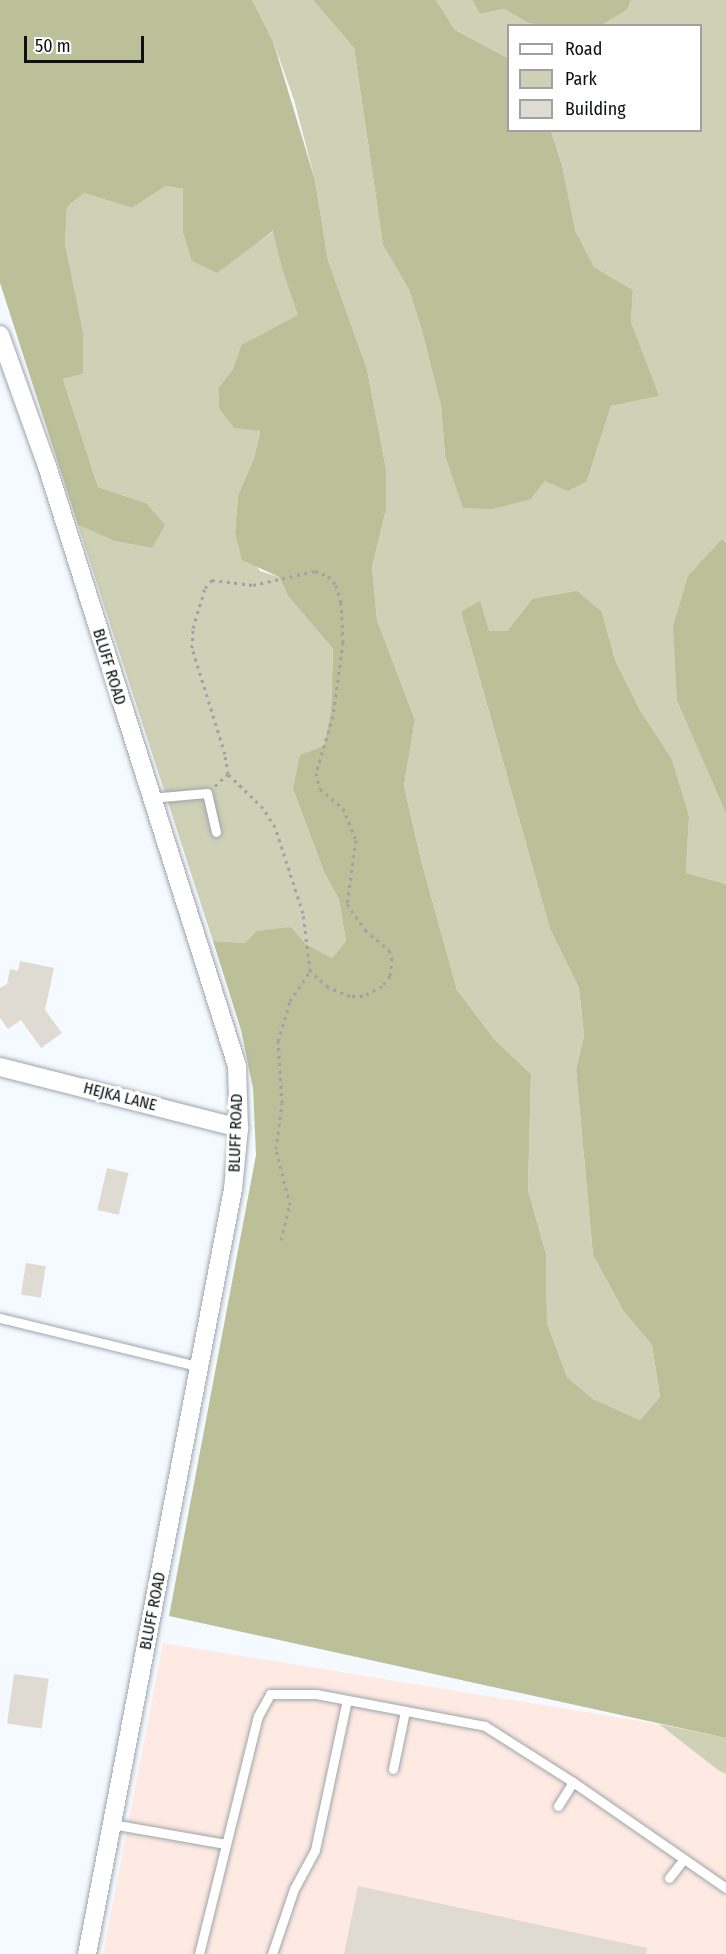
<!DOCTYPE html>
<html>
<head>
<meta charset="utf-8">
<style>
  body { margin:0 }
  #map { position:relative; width:726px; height:1954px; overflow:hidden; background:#f4faff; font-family:"Fira Sans Condensed",sans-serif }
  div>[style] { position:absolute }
  .industrial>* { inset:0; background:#feeae2 }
  .green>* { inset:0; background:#ced1b5 }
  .forest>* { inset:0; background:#bcc098 }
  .building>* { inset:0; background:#dfdad2; transform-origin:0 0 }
  .path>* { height:3px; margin-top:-1.5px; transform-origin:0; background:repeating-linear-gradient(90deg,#9ea3a7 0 3px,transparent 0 7.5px) }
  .roads { filter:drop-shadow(0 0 2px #9ea5ab) drop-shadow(0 0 2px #9ea5ab) }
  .service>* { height:9px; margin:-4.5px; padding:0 4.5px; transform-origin:4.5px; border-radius:4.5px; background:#fff }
  .minor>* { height:18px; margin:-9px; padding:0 9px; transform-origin:9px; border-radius:9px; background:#fff }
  span { translate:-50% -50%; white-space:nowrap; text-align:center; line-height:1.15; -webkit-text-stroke:6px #fff; paint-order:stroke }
  .street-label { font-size:16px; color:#0e1113 }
  .legend { position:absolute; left:507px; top:24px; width:195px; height:108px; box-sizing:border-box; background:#fff; border:2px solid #9fa0a1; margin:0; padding:8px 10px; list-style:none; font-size:18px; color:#0e1113 }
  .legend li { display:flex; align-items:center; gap:12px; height:30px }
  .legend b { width:30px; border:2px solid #9fa0a1 }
  .scale { position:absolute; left:24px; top:36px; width:120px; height:27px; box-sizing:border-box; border:3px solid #0e1113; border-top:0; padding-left:8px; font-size:18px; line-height:21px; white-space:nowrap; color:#0e1113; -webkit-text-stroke:4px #fff; paint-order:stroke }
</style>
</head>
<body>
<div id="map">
  <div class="industrial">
    <div style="clip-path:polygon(163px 1643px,659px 1724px,726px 1774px,726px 1954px,103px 1954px)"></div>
  </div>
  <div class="green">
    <div style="clip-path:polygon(252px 0,313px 0,354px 48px,383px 245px,409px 290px,422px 331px,441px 406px,445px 455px,531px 499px,545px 481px,587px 481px,611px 406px,658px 396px,631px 322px,633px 290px,594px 267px,574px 231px,562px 165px,551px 131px,700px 130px,700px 26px,602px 25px,627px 10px,631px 0,726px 0,726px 543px,722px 540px,677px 701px,726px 814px,726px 884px,686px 873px,689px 816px,615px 660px,602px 612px,532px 599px,507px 631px,489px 631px,461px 612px,550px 929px,579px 988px,584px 1036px,576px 1069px,593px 1255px,624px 1312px,652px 1345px,660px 1397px,640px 1420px,593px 1399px,567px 1377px,547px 1323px,546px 1254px,528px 1190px,531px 1074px,495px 1040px,457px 990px,421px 860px,404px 786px,415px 720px,377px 620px,372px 567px,386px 510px,386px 469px,367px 369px,328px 260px,315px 180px,294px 100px,273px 41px)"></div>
    <div style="clip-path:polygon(436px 0,472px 0,480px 14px,504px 9px,528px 23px,545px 25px,508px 26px,508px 58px,455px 30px)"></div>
    <div style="clip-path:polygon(166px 186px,184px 189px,183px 232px,257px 243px,274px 231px,282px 269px,299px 315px,241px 345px,233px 369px,218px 388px,219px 409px,234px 428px,260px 430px,254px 458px,238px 495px,235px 532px,260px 571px,279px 577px,288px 596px,333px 649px,331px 709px,324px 746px,293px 789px,324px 872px,339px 900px,346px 941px,332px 958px,306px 944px,291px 927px,245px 943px,213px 941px,78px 525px,112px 540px,146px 503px,98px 487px,63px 379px,83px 374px,65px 245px,67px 207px,84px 193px,132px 208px)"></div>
    <div style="clip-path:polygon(659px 1724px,726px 1738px,726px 1774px,718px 1770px)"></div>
  </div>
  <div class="forest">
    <div style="clip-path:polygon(0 0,252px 0,273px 41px,315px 180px,328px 260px,367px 369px,386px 469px,386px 510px,372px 567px,377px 620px,415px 720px,404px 786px,421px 860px,457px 990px,495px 1040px,531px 1074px,528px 1190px,546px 1254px,547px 1323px,567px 1377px,593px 1399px,640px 1420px,660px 1397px,652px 1345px,624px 1312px,593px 1255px,576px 1069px,584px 1036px,579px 988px,550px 929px,461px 612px,480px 601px,489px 631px,507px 631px,532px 599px,577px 591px,602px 612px,615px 660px,640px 711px,671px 758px,689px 816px,686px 873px,726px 884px,726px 1738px,169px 1616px,256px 1155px,253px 1088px,241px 1030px,213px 941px,245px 943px,257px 931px,291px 927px,306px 944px,332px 958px,346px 941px,339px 900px,324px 872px,293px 789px,300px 755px,324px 746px,331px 709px,333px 649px,288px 596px,279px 577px,242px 560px,235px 532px,238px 495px,254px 458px,260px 431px,234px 428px,219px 409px,218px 388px,233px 369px,241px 345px,298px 315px,282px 269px,273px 231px,217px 273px,192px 261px,183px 232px,183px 189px,166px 186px,132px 208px,84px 193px,67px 207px,65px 245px,83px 333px,83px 374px,63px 379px,98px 487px,146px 503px,165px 525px,152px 548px,112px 540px,78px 525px,0 283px)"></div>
    <div style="clip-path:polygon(313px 0,436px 0,455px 30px,508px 58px,508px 130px,551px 131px,562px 165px,575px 231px,594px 267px,633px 290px,631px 322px,659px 396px,611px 406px,587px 481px,568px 491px,545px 481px,531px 499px,492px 509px,463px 508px,445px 455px,441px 406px,422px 331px,409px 290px,383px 245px,354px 48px)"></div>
    <div style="clip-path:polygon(472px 0,631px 0,627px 10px,602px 25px,545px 26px,528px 23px,504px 9px,480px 14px)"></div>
    <div style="clip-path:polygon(722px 539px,726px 543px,726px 814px,677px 701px,673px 627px,688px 576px)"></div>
  </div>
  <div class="building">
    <div style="clip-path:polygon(20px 961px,54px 968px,45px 1010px,62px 1033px,41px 1048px,21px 1020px,8px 1029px,0 1018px,0 988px,7px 984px,10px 969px,18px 971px)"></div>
    <div style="left:107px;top:1168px;width:22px;height:43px;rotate:13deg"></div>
    <div style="left:26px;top:1263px;width:20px;height:32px;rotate:9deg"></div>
    <div style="left:14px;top:1674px;width:35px;height:50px;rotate:8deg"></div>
    <div style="clip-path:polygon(358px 1886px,647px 1948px,646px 1954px,344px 1954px)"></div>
  </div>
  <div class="path">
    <div style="left:215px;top:786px;width:18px;rotate:-43deg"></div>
    <div style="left:228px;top:774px;width:20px;rotate:-99deg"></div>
    <div style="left:225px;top:754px;width:111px;rotate:-107.3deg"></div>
    <div style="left:192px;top:648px;width:20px;rotate:-87deg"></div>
    <div style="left:193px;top:628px;width:42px;rotate:-73.3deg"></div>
    <div style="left:205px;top:588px;width:11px;rotate:-49deg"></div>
    <div style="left:212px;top:580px;width:41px;rotate:7deg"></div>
    <div style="left:253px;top:585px;width:64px;rotate:-12.7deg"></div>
    <div style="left:315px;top:571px;width:14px;rotate:21deg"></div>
    <div style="left:328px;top:576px;width:12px;rotate:48deg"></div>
    <div style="left:336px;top:585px;width:18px;rotate:74deg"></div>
    <div style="left:341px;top:602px;width:40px;rotate:87.1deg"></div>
    <div style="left:343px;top:642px;width:75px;rotate:97.7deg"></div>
    <div style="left:333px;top:716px;width:59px;rotate:106.6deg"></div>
    <div style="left:316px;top:773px;width:16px;rotate:76deg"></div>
    <div style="left:320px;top:789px;width:30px;rotate:40deg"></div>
    <div style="left:343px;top:808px;width:35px;rotate:68deg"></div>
    <div style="left:356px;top:840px;width:65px;rotate:98deg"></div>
    <div style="left:347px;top:904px;width:32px;rotate:55deg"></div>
    <div style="left:365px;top:930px;width:31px;rotate:40deg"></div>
    <div style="left:389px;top:950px;width:9px;rotate:69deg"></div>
    <div style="left:392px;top:958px;width:18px;rotate:96deg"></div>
    <div style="left:390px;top:976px;width:13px;rotate:129deg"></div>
    <div style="left:382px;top:986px;width:21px;rotate:152deg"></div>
    <div style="left:363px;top:996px;width:13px;rotate:180deg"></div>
    <div style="left:350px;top:996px;width:24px;rotate:-158deg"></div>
    <div style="left:328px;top:987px;width:24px;rotate:-138deg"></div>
    <div style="left:310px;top:971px;width:58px;rotate:-96.9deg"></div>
    <div style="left:303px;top:913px;width:90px;rotate:-108deg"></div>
    <div style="left:275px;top:827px;width:22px;rotate:-122deg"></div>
    <div style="left:263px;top:808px;width:49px;rotate:-135.8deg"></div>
    <div style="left:281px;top:1240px;width:36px;rotate:-76deg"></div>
    <div style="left:290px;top:1205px;width:58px;rotate:-104deg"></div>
    <div style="left:276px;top:1149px;width:46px;rotate:-82.6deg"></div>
    <div style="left:282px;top:1103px;width:62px;rotate:-93.7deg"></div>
    <div style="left:278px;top:1041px;width:42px;rotate:-73.3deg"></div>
    <div style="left:290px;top:1001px;width:36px;rotate:-56deg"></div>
  </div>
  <div class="roads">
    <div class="service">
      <div style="left:150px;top:798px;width:57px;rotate:-5deg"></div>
      <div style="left:207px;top:793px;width:40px;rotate:77deg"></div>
      <div style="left:0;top:1318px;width:207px;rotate:13.7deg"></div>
      <div style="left:393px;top:1769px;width:59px;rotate:-78.3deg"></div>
      <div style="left:558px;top:1806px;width:28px;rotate:-58deg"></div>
      <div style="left:112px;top:1824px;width:115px;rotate:10deg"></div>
      <div style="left:669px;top:1878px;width:24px;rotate:-52deg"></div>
      <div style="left:199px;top:1954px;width:245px;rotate:-76.1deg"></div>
      <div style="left:258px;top:1716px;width:25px;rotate:-61deg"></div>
      <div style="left:270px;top:1694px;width:46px"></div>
      <div style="left:316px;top:1694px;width:172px;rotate:10.7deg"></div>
      <div style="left:485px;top:1726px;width:104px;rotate:32.5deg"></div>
      <div style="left:573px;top:1782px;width:186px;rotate:34.7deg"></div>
      <div style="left:272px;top:1954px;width:69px;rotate:-71.3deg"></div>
      <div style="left:294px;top:1889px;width:44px;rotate:-61.7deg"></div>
      <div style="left:315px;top:1850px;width:153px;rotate:-78deg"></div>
    </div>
    <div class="minor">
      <div style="left:0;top:335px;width:139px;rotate:70.3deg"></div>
      <div style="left:47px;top:466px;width:629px;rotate:72.43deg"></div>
      <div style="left:237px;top:1066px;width:62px;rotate:88.2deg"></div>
      <div style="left:239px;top:1128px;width:61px;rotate:95.6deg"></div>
      <div style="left:233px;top:1189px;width:779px;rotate:100.8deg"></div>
      <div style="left:0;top:1067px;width:247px;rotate:14.3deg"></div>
    </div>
  </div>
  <div class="street-label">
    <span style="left:109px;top:667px;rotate:73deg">BLUFF ROAD</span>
    <span style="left:120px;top:1097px;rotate:14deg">HEJKA LANE</span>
    <span style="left:236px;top:1133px;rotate:-88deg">BLUFF ROAD</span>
    <span style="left:153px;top:1611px;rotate:-79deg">BLUFF ROAD</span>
  </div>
  <ul class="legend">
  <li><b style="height:8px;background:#fff"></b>Road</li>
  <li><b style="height:16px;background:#ced1b5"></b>Park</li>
  <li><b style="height:16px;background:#dfdad2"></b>Building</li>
  </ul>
  <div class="scale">50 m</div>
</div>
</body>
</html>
